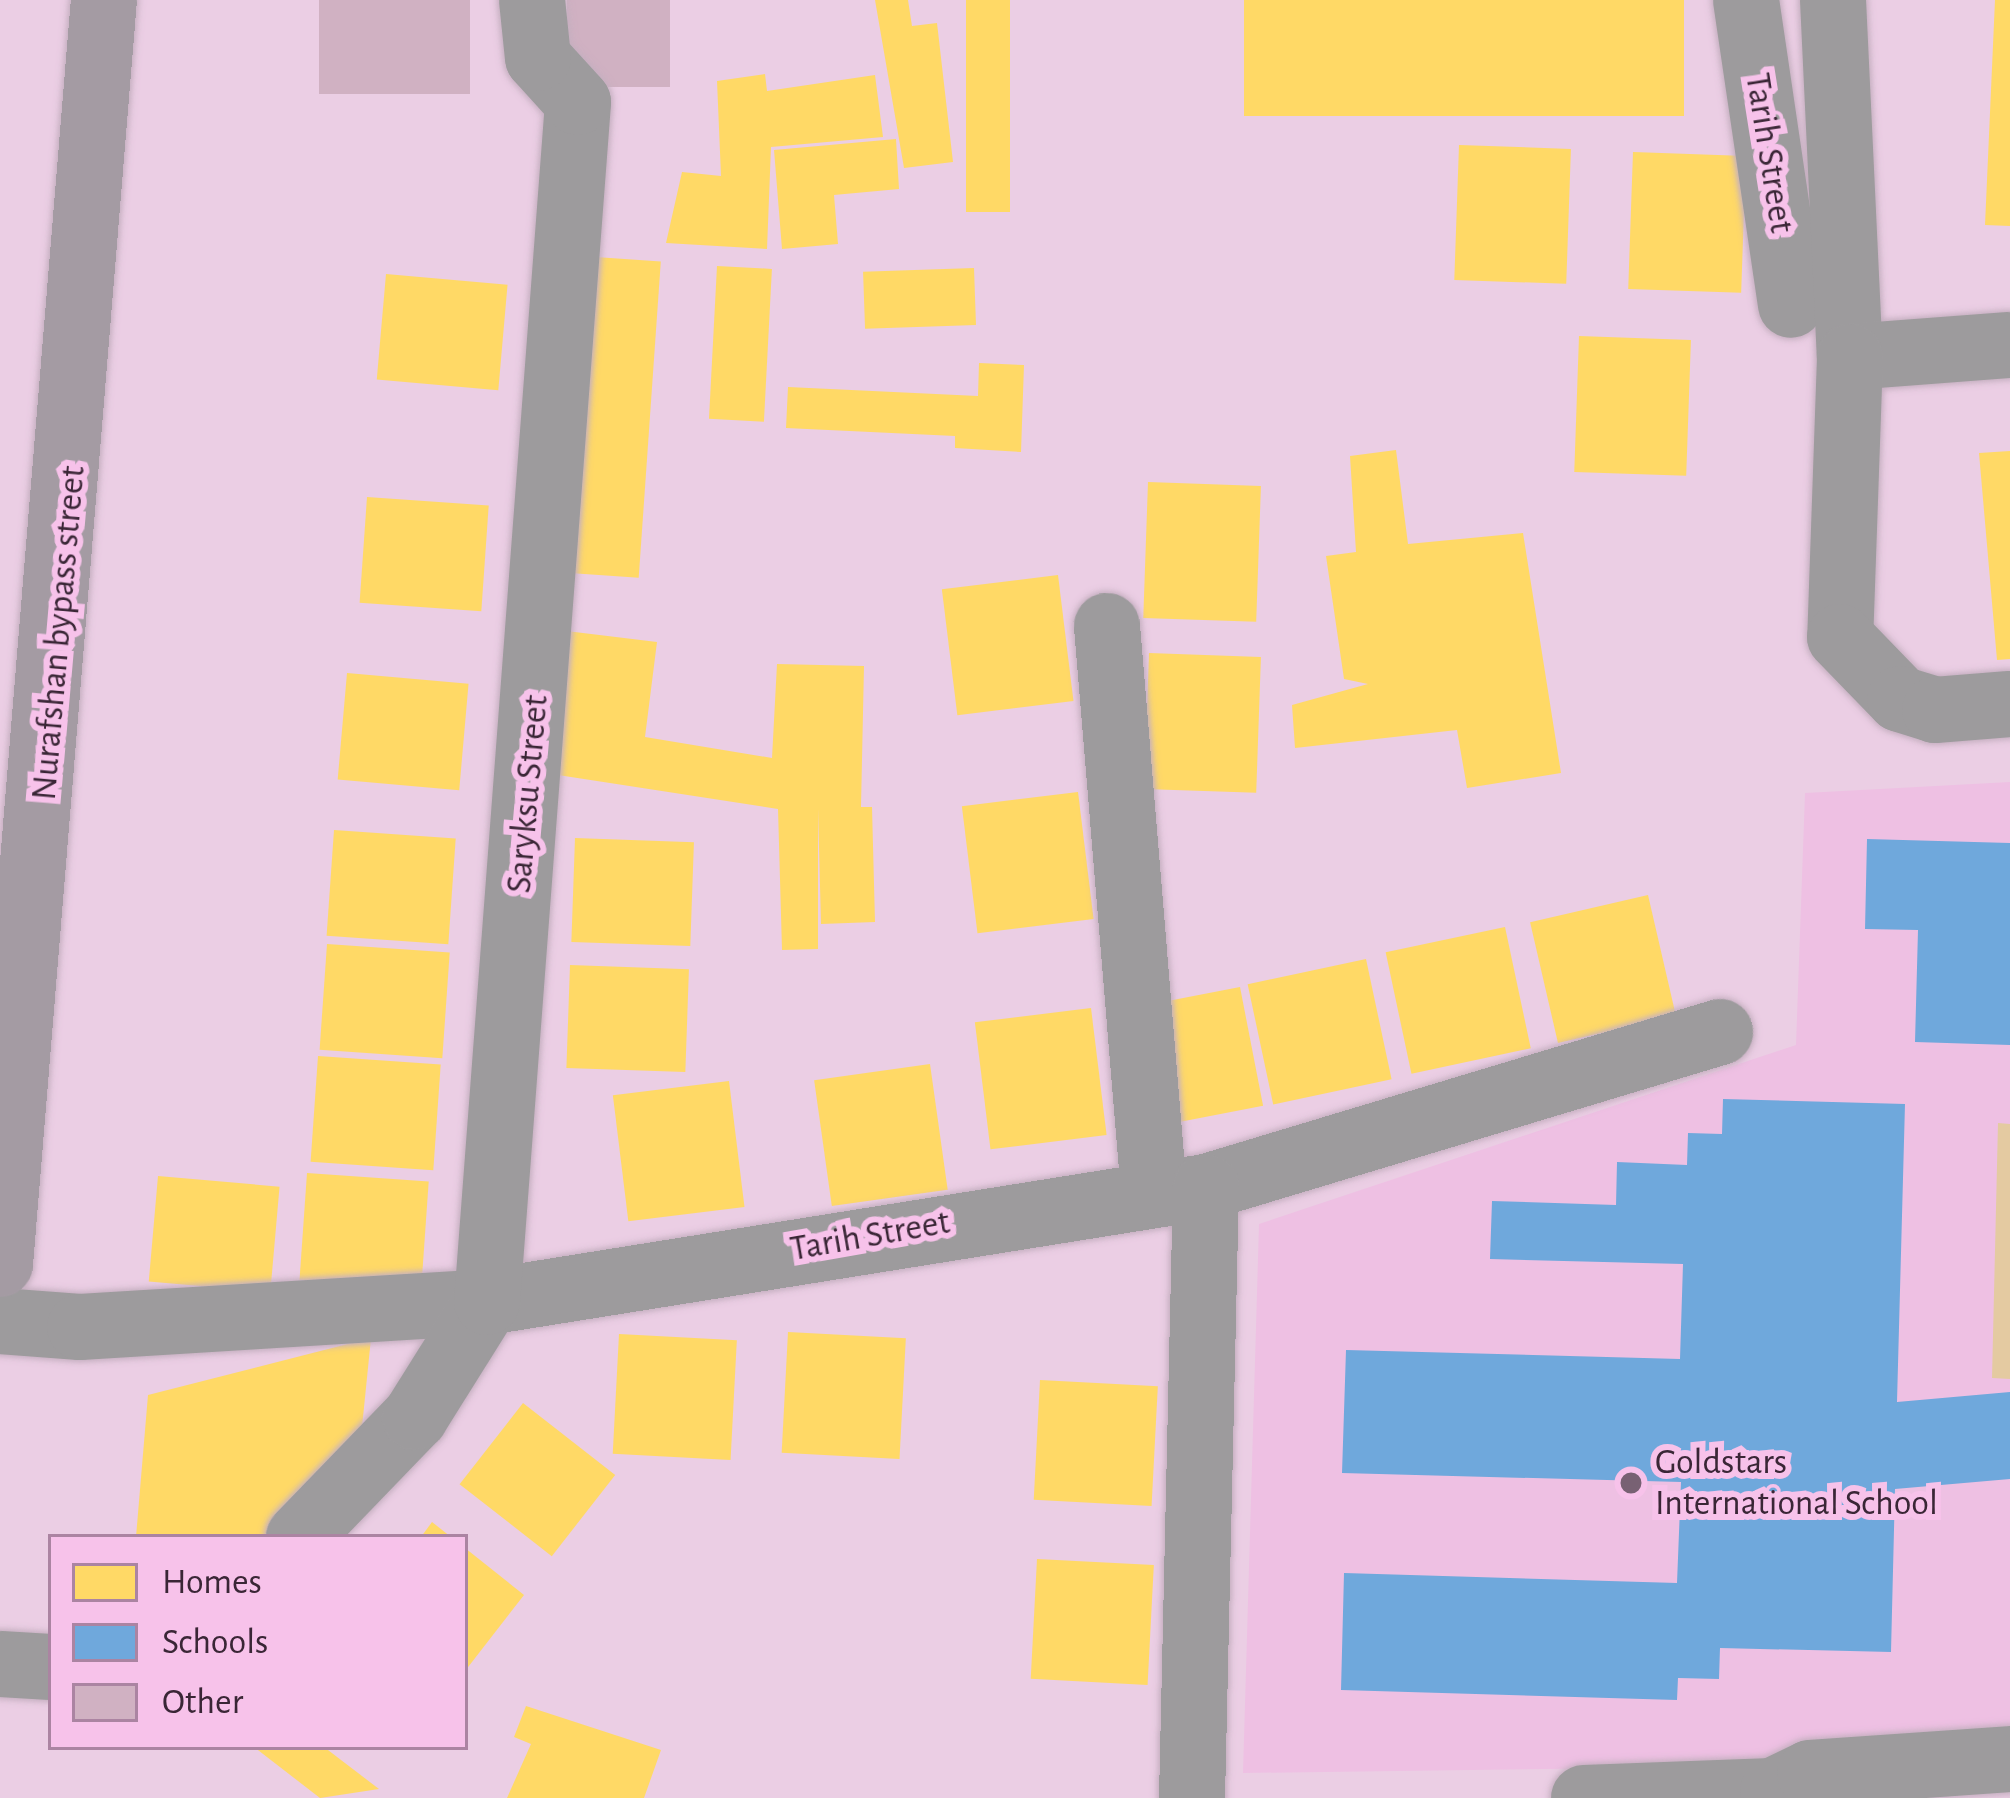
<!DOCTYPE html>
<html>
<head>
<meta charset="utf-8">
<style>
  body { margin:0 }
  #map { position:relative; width:2010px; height:1798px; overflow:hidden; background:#ebcee4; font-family:"Alegreya Sans",sans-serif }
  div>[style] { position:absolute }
  .built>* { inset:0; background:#eec0e3 }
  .green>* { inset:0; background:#e4caa1 }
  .homes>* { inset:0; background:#ffd966; transform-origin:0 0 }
  .schools>* { inset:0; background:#6fa8dc }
  .building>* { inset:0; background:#d0b1c2; transform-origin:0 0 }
  .roads { filter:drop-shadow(0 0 3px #c5afc0) drop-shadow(0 0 3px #c5afc0) }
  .minor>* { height:66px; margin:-33px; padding:0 33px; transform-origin:33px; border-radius:33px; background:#9d9b9d }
  .major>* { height:66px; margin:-33px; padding:0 33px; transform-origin:33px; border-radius:33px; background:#a49ba3 }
  .dots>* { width:33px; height:33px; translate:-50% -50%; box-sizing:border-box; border:6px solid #f7c2ea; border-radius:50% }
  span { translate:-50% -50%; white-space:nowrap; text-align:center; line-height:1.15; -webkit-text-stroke:12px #f7c2ea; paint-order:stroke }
  .street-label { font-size:36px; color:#3a2636 }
  .poi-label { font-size:36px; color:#3a2636 }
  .left { translate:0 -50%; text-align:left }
  .legend { position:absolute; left:48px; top:1534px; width:420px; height:216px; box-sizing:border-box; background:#f7c2ea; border:3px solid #ab84a2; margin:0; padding:15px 21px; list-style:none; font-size:36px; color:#3a2636 }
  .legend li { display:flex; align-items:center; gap:24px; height:60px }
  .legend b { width:60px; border:3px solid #ab84a2 }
</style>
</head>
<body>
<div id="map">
  <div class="built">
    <div style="clip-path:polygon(2010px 782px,2010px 1742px,1776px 1766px,1243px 1773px,1259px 1224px,1796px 1045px,1805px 793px)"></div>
  </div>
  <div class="green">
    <div style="clip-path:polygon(1998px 1123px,2010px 1124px,2010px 1379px,1992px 1378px)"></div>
  </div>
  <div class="homes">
    <div style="clip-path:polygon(875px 0,908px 0,912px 26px,937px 23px,953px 162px,904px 168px)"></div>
    <div style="left:966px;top:0;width:44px;height:212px"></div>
    <div style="left:1244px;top:0;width:440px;height:116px"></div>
    <div style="clip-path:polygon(1995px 0,2010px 0,2010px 226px,1985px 225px)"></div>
    <div style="clip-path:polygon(765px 74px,767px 91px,875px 75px,883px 137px,771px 147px,767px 249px,666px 243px,682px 172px,721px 176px,717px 81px)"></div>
    <div style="clip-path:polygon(896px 139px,899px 189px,834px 195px,838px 244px,782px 249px,774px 150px)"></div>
    <div style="left:1459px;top:145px;width:112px;height:135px;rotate:2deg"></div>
    <div style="left:1633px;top:152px;width:113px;height:137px;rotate:2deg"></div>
    <div style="left:581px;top:256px;width:80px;height:317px;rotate:4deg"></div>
    <div style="left:717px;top:266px;width:55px;height:153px;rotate:3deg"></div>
    <div style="left:974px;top:268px;width:57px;height:111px;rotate:88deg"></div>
    <div style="left:386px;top:274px;width:122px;height:106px;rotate:5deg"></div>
    <div style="left:1579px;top:336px;width:112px;height:136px;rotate:2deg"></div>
    <div style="clip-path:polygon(979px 363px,1024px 365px,1021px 452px,955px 448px,955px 436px,786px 428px,788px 387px,978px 396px)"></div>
    <div style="clip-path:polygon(1396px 450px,1408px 544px,1523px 533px,1561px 773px,1467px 788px,1457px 730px,1295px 748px,1292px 705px,1368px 684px,1344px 679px,1326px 556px,1356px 552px,1350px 456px)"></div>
    <div style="clip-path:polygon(2010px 451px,2010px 659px,1997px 660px,1979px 453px)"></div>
    <div style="left:1148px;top:482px;width:113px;height:136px;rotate:2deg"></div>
    <div style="left:367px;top:497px;width:122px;height:106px;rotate:4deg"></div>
    <div style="left:1058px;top:575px;width:127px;height:117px;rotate:83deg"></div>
    <div style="clip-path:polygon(550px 629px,657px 642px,645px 737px,772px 758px,777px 664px,864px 666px,861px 807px,872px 807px,875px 922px,821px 924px,818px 809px,818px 949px,782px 950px,778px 809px,532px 771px)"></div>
    <div style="left:1149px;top:653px;width:112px;height:136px;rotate:2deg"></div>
    <div style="left:347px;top:673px;width:122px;height:107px;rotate:5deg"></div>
    <div style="left:1078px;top:792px;width:128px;height:117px;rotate:83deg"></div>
    <div style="left:334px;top:830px;width:122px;height:106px;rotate:4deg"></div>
    <div style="left:575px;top:838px;width:119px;height:104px;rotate:2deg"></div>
    <div style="left:1648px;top:895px;width:124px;height:121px;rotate:77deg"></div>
    <div style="left:1505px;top:927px;width:124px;height:122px;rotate:78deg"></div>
    <div style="left:327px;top:944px;width:123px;height:106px;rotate:4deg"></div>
    <div style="left:1366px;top:959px;width:123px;height:121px;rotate:78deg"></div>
    <div style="left:570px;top:965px;width:119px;height:103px;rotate:2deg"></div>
    <div style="left:1240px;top:987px;width:121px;height:92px;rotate:79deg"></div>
    <div style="left:1091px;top:1008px;width:128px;height:117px;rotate:83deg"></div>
    <div style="left:318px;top:1056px;width:123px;height:106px;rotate:4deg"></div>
    <div style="left:930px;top:1064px;width:127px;height:117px;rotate:82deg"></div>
    <div style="left:729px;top:1081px;width:127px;height:117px;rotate:83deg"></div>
    <div style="left:307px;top:1173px;width:122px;height:107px;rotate:4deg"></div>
    <div style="left:158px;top:1176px;width:122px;height:106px;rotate:5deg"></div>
    <div style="left:788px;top:1332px;width:118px;height:121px;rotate:3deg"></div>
    <div style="left:619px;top:1334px;width:118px;height:120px;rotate:3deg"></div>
    <div style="clip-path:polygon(371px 1338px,361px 1437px,268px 1537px,136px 1537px,148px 1395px)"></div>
    <div style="left:1040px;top:1380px;width:118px;height:120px;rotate:3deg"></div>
    <div style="left:523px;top:1403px;width:117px;height:103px;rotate:38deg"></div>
    <div style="clip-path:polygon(432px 1522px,451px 1537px,421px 1537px)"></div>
    <div style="clip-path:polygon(465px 1548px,524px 1595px,465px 1671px)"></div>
    <div style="left:1037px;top:1559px;width:117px;height:120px;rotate:3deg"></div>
    <div style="clip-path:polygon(526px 1706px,661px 1750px,644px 1798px,507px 1798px,531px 1744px,514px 1737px)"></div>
    <div style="clip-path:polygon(254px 1747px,324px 1747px,379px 1789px,320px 1798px)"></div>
  </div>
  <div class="schools">
    <div style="clip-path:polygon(1867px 839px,2010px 843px,2010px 1045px,1915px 1042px,1918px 930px,1865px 929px)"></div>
    <div style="clip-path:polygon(1723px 1099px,1905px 1104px,1897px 1402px,2010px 1392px,2010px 1479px,1895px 1489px,1891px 1652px,1720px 1648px,1719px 1679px,1678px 1678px,1677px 1700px,1341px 1690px,1344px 1573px,1677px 1583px,1681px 1482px,1342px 1473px,1346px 1350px,1680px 1359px,1683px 1264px,1490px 1259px,1492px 1201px,1616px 1205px,1617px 1162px,1687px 1165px,1688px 1133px,1722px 1134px)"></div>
  </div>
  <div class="building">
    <div style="left:319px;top:0;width:151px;height:94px"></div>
    <div style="left:567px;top:0;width:103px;height:87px"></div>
  </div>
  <div class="roads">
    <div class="minor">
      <div style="left:1746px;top:0;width:308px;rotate:81.6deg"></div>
      <div style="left:1833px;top:0;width:357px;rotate:87.3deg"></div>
      <div style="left:1850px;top:357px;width:160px;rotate:-4.3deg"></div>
      <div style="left:1850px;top:357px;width:280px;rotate:92deg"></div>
      <div style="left:1840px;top:637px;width:86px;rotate:45.9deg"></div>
      <div style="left:1900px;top:699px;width:37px;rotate:17deg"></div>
      <div style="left:1935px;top:710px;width:75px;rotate:-4.6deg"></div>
      <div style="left:1107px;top:626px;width:569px;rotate:85.26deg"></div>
      <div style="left:0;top:1321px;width:80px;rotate:4.3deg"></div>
      <div style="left:80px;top:1327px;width:408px;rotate:-3.5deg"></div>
      <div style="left:487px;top:1302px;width:728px;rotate:-9.09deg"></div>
      <div style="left:1206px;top:1187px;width:537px;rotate:-16.78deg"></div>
      <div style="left:299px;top:1537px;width:167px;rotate:-46deg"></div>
      <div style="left:415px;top:1417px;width:136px;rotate:-57.9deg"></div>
      <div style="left:487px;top:1302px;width:1203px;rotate:-85.66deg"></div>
      <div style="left:578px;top:102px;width:59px;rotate:-132.3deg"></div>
      <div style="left:538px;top:58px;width:58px;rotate:-95.9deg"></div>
      <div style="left:0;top:1664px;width:51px;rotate:3.4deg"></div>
      <div style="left:1192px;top:1798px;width:611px;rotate:-88.69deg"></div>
      <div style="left:1584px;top:1798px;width:189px;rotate:-2.1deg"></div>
      <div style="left:1773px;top:1791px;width:41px;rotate:-25.9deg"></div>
      <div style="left:1810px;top:1773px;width:200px;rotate:-4deg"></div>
    </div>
    <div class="major">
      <div style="left:0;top:1264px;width:1268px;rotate:-85.3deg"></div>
    </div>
  </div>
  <div class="dots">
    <div style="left:1631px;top:1483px;background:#786173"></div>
  </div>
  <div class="street-label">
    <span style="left:1769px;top:153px;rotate:81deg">Tarih Street</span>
    <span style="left:59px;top:633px;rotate:-85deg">Nurafshan bypass street</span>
    <span style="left:528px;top:794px;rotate:-85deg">Saryksu Street</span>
    <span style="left:870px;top:1236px;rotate:-10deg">Tarih Street</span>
  </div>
  <div class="poi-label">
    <span class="left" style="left:1655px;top:1483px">Goldstars<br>International School</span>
  </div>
  <ul class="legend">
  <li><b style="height:33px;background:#ffd966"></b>Homes</li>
  <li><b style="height:33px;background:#6fa8dc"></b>Schools</li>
  <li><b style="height:33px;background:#d0b1c2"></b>Other</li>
  </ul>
</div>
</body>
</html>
